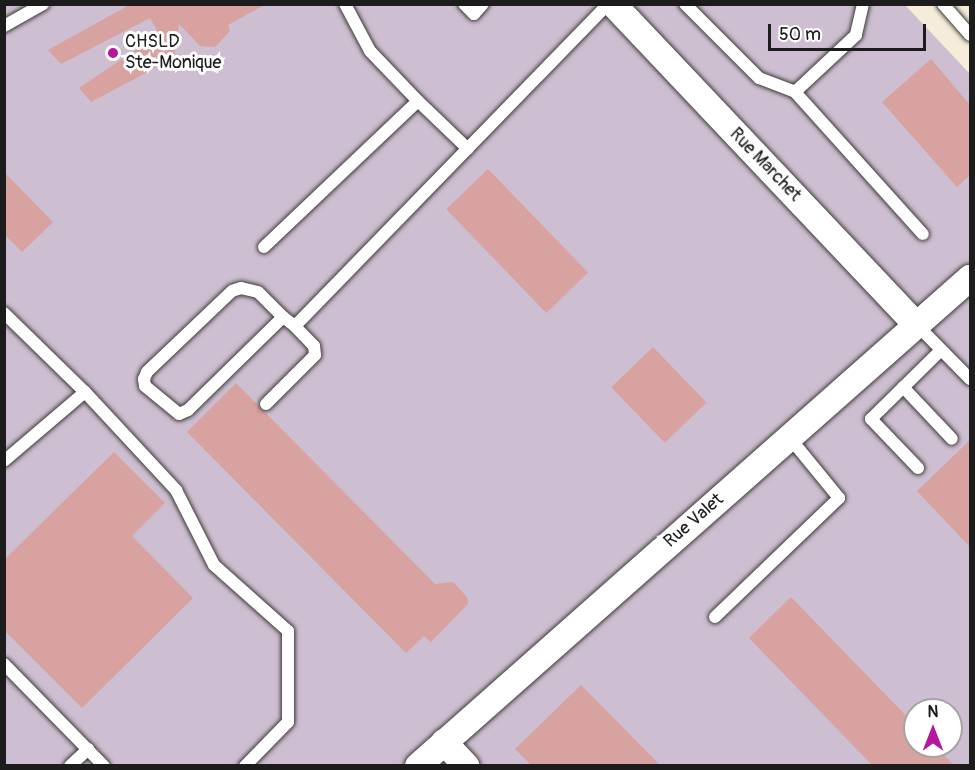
<!DOCTYPE html>
<html>
<head>
<meta charset="utf-8">
<style>
  body { margin:0 }
  #map { position:relative; width:975px; height:770px; overflow:hidden; background:#f5ecda; font-family:Pangolin,sans-serif }
  div>[style] { position:absolute }
  .industrial>* { inset:0; background:#cebed1 }
  .building>* { inset:0; background:#d7a29f; transform-origin:0 0 }
  .roads { filter:drop-shadow(0 0 2px #3d3b38) drop-shadow(0 0 2px #3d3b38) }
  .lane>* { height:12px; margin:-6px; padding:0 6px; transform-origin:6px; border-radius:6px; background:#fff }
  .street>* { height:26px; margin:-13px; padding:0 13px; transform-origin:13px; border-radius:13px; background:#fff }
  .dots>* { width:16px; height:16px; translate:-50% -50%; box-sizing:border-box; border:3px solid #fff; border-radius:50% }
  span { translate:-50% -50%; white-space:nowrap; text-align:center; line-height:1.15; -webkit-text-stroke:6px #fff; paint-order:stroke }
  .poi-label { font-size:18px; color:#1c1c1c }
  .left { translate:0 -50%; text-align:left }
  .street-label { font-size:18px; color:#1c1c1c }
  .frame { position:absolute; inset:0; border:6px solid #1c1c1c; pointer-events:none }
  .north { position:absolute; left:903px; top:698px; width:60px; height:60px; box-sizing:border-box; background:#fff; border:2px solid #a4a4a4; border-radius:50%; rotate:0deg; font-size:16px; font-weight:700; line-height:24px; text-align:center; color:#1c1c1c }
  .north::after { content:''; display:block; margin:auto; width:21px; height:27px; background:#b5179e; clip-path:polygon(50% 0,100% 100%,50% 72%,0 100%) }
  .scale { position:absolute; left:768px; top:24px; width:158px; height:27px; box-sizing:border-box; border:3px solid #1c1c1c; border-top:0; padding-left:8px; font-size:18px; line-height:21px; white-space:nowrap; color:#1c1c1c; -webkit-text-stroke:4px #fff; paint-order:stroke }
</style>
</head>
<body>
<div id="map">
  <div class="industrial">
    <div style="clip-path:polygon(evenodd,4px 5px,905px 5px,970px 74px,970px 765px,5px 765px,4px 5px,915px 710px,951px 710px,951px 746px,915px 746px,915px 710px)"></div>
  </div>
  <div class="building">
    <div style="clip-path:polygon(131px 4px,266px 4px,228px 25px,230px 31px,215px 47px,200px 46px,179px 24px,174px 58px,91px 102px,79px 88px,159px 34px,150px 18px,61px 64px,48px 50px)"></div>
    <div style="clip-path:polygon(931px 59px,970px 105px,970px 175px,957px 187px,882px 102px)"></div>
    <div style="left:488px;top:169px;width:144px;height:58px;rotate:46deg"></div>
    <div style="clip-path:polygon(4px 172px,53px 222px,22px 252px,4px 234px)"></div>
    <div style="left:653px;top:347px;width:77px;height:58px;rotate:46deg"></div>
    <div style="clip-path:polygon(236px 383px,435px 584px,453px 582px,467px 597px,468px 604px,431px 642px,424px 636px,406px 653px,187px 432px)"></div>
    <div style="clip-path:polygon(970px 440px,970px 547px,917px 491px)"></div>
    <div style="clip-path:polygon(114px 452px,165px 503px,132px 536px,193px 598px,82px 708px,4px 630px,4px 560px)"></div>
    <div style="clip-path:polygon(791px 597px,915px 725px,915px 746px,935px 746px,954px 765px,872px 765px,749px 638px)"></div>
    <div style="clip-path:polygon(581px 685px,660px 765px,531px 765px,515px 749px)"></div>
  </div>
  <div class="roads">
    <div class="lane">
      <div style="left:345px;top:4px;width:53px;rotate:62deg"></div>
      <div style="left:370px;top:51px;width:69px;rotate:46.2deg"></div>
      <div style="left:464px;top:4px;width:14px;rotate:45deg"></div>
      <div style="left:474px;top:14px;width:13px;rotate:-48deg"></div>
      <div style="left:685px;top:4px;width:105px;rotate:45deg"></div>
      <div style="left:759px;top:78px;width:39px;rotate:21deg"></div>
      <div style="left:863px;top:4px;width:32px;rotate:103deg"></div>
      <div style="left:856px;top:35px;width:83px;rotate:136.9deg"></div>
      <div style="left:795px;top:92px;width:191px;rotate:48deg"></div>
      <div style="left:943px;top:4px;width:41px;rotate:48.9deg"></div>
      <div style="left:4px;top:26px;width:45px;rotate:-29.4deg"></div>
      <div style="left:264px;top:247px;width:212px;rotate:-43.5deg"></div>
      <div style="left:418px;top:101px;width:69px;rotate:43.8deg"></div>
      <div style="left:4px;top:313px;width:113px;rotate:44.3deg"></div>
      <div style="left:85px;top:392px;width:106px;rotate:139.6deg"></div>
      <div style="left:283px;top:317px;width:35px;rotate:-135deg"></div>
      <div style="left:258px;top:292px;width:17px;rotate:-167deg"></div>
      <div style="left:241px;top:288px;width:9px;rotate:162deg"></div>
      <div style="left:232px;top:291px;width:117px;rotate:136.4deg"></div>
      <div style="left:147px;top:372px;width:8px;rotate:113deg"></div>
      <div style="left:144px;top:379px;width:7px;rotate:82deg"></div>
      <div style="left:145px;top:386px;width:44px;rotate:39.5deg"></div>
      <div style="left:179px;top:414px;width:10px;rotate:-24deg"></div>
      <div style="left:188px;top:410px;width:133px;rotate:-44.4deg"></div>
      <div style="left:283px;top:317px;width:15px;rotate:37deg"></div>
      <div style="left:917px;top:325px;width:76px;rotate:45.5deg"></div>
      <div style="left:903px;top:387px;width:71px;rotate:46.7deg"></div>
      <div style="left:85px;top:392px;width:134px;rotate:47.1deg"></div>
      <div style="left:176px;top:490px;width:84px;rotate:63.1deg"></div>
      <div style="left:214px;top:565px;width:99px;rotate:41.7deg"></div>
      <div style="left:288px;top:631px;width:91px;rotate:90deg"></div>
      <div style="left:288px;top:722px;width:62px;rotate:134.3deg"></div>
      <div style="left:266px;top:404px;width:69px;rotate:-45deg"></div>
      <div style="left:315px;top:355px;width:9px;rotate:-96deg"></div>
      <div style="left:314px;top:346px;width:28px;rotate:-134deg"></div>
      <div style="left:295px;top:326px;width:449px;rotate:-45.8deg"></div>
      <div style="left:918px;top:468px;width:68px;rotate:-133.8deg"></div>
      <div style="left:871px;top:419px;width:98px;rotate:-44.6deg"></div>
      <div style="left:715px;top:617px;width:172px;rotate:-43.8deg"></div>
      <div style="left:839px;top:498px;width:79px;rotate:-129.3deg"></div>
      <div style="left:4px;top:664px;width:143px;rotate:45.6deg"></div>
      <div style="left:70px;top:766px;width:25px;rotate:-43deg"></div>
    </div>
    <div class="street">
      <div style="left:613px;top:4px;width:442px;rotate:46.6deg"></div>
      <div style="left:444px;top:742px;width:33px;rotate:47deg"></div>
      <div style="left:418px;top:766px;width:737px;rotate:-41.48deg"></div>
    </div>
  </div>
  <div class="dots">
    <div style="left:113px;top:53px;background:#b5179e"></div>
  </div>
  <div class="poi-label">
    <span class="left" style="left:125px;top:53px">CHSLD<br>Ste-Monique</span>
  </div>
  <div class="street-label">
    <span style="left:765px;top:165px;rotate:46deg">Rue Marchet</span>
    <span style="left:694px;top:521px;rotate:-41deg">Rue Valet</span>
  </div>
  <div class="frame"></div>
  <div class="north">N</div>
  <div class="scale">50 m</div>
</div>
</body>
</html>
